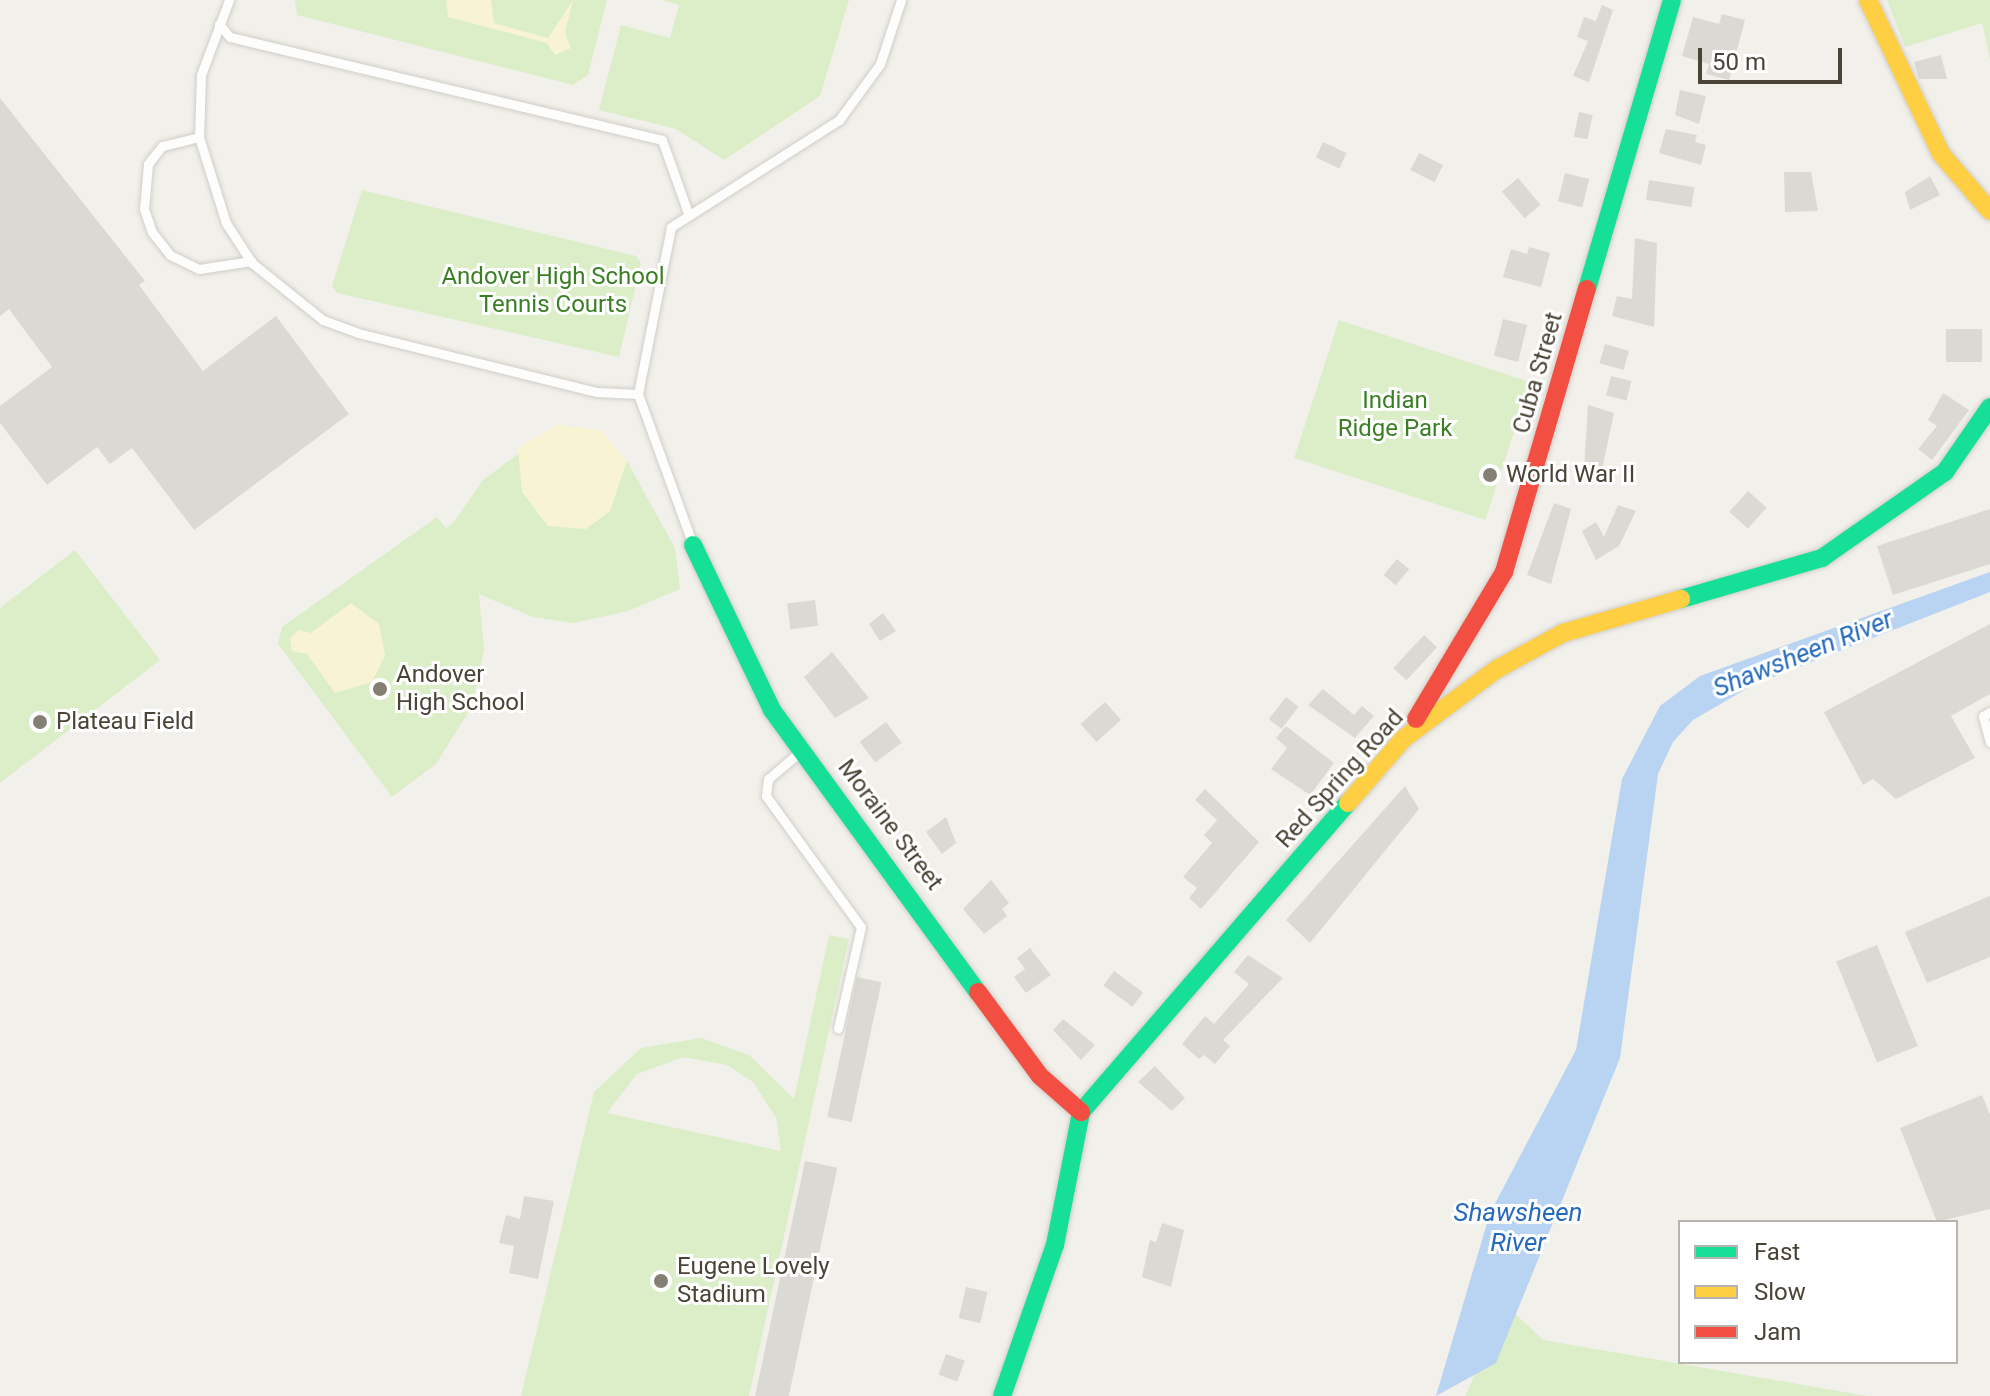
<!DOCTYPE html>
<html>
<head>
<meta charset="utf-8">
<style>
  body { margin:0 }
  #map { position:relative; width:1990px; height:1396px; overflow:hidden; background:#f2f0ea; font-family:Roboto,sans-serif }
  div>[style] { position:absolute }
  .green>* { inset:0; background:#dbeec8; transform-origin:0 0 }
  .sand>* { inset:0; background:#f8f4d3 }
  .water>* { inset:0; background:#b8d4f2 }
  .building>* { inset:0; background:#dbd9d3; transform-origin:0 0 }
  .roads { filter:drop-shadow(0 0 2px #d0cec8) drop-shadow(0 0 2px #d0cec8) }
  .lane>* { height:9px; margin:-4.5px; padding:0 4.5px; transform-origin:4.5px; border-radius:4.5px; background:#fdfdfc }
  .fast>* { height:18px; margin:-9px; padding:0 9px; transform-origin:9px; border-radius:9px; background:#16e098 }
  .slow>* { height:18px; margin:-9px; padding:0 9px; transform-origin:9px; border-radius:9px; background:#ffcf43 }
  .jam>* { height:18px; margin:-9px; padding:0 9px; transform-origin:9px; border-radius:9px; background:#f24e42 }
  .dots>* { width:22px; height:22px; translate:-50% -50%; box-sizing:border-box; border:4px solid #fff; border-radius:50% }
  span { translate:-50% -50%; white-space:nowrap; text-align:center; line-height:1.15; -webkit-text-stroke:6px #fff; paint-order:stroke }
  .park-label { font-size:24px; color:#3b7f24 }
  .street-label { font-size:24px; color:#494435 }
  .poi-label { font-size:24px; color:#494435 }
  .left { translate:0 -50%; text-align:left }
  .water-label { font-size:26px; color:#266abd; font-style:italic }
  .legend { position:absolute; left:1678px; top:1220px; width:280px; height:144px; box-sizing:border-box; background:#fff; border:2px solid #b6b4ae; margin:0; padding:10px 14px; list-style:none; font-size:24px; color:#494435 }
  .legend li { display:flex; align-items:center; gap:16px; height:40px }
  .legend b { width:40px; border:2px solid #b6b4ae }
  .scale { position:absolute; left:1698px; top:48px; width:144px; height:36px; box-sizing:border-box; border:4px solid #494435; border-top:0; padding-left:10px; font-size:24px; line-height:28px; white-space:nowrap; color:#494435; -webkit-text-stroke:6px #fff; paint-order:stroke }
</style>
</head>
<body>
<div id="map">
  <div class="green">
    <div style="clip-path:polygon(295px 0,607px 0,588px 75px,573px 85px,297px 15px)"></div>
    <div style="clip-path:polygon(663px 0,849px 0,820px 96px,724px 160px,676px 129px,599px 110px,621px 25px,670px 38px,679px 5px)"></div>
    <div style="clip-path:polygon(1887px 0,1990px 0,1990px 59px,1982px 23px,1905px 47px)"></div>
    <div style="clip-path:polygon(362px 190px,636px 256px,641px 263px,619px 357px,337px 293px,332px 286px)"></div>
    <div style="left:1339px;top:320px;width:201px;height:145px;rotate:18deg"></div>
    <div style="clip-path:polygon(557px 425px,601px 430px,628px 463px,675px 548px,680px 589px,628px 611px,574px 623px,533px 617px,479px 594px,484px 650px,472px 706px,436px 764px,392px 797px,278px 644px,282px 627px,437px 517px,446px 528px,453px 523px,483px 480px)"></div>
    <div style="clip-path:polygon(75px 550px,160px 660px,0 783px,0 608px)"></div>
    <div style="clip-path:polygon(evenodd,829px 935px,849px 939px,749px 1396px,521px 1396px,594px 1092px,641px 1048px,701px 1038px,749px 1055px,794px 1099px,829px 935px,683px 1057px,727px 1065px,753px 1082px,776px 1118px,781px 1151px,607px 1113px,637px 1074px,683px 1057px)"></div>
    <div style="clip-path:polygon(1507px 1306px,1543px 1340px,1867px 1396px,1465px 1396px)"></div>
  </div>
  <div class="sand">
    <div style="clip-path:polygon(446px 0,491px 0,494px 23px,548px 38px,573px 0,565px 33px,571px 48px,555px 55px,547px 43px,448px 17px)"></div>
    <div style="clip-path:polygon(557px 425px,601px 430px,627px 461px,610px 511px,586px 529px,548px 526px,522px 492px,518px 448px)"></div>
    <div style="clip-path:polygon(351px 603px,379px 624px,385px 655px,372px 682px,335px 693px,307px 654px,292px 651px,290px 638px,299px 630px,311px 633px)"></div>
  </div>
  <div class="water">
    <div style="clip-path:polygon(1990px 572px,1990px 592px,1753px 685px,1693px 720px,1673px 742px,1658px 774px,1620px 1058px,1496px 1363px,1436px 1396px,1490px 1213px,1576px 1050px,1622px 779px,1660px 706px,1700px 676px)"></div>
  </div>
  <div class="building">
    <div style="clip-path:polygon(1602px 5px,1613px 10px,1589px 82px,1573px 76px,1588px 41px,1577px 37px,1584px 17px,1596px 21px)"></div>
    <div style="clip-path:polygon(1722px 14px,1745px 20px,1729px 80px,1706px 74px,1709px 64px,1682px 56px,1693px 17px,1719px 24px)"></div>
    <div style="clip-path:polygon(1941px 55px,1947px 79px,1919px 79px,1914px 62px)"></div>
    <div style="clip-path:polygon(1680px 90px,1706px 96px,1699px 124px,1675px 115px)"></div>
    <div style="clip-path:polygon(0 98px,145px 281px,139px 285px,203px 371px,276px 316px,349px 414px,194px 530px,132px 448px,110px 464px,97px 447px,47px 485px,0 423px,0 406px,52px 367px,9px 309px,0 316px)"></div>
    <div style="left:1579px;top:112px;width:14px;height:25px;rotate:12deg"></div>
    <div style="clip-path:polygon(1666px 129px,1697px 135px,1695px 142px,1706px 145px,1701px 165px,1659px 153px)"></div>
    <div style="left:1323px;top:142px;width:26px;height:17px;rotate:25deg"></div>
    <div style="left:1419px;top:153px;width:27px;height:19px;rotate:27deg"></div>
    <div style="clip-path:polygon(1784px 172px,1811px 172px,1818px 211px,1785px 212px)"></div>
    <div style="left:1565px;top:173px;width:25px;height:29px;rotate:14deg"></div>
    <div style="clip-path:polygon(1930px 176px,1940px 195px,1910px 210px,1905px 192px)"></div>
    <div style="left:1518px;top:178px;width:35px;height:21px;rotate:50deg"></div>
    <div style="left:1649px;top:180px;width:46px;height:20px;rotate:9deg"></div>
    <div style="clip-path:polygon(1635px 238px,1657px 243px,1654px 327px,1612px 316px,1617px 296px,1632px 299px)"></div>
    <div style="clip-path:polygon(1529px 247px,1550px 253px,1541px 287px,1503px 277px,1511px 249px,1527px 254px)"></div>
    <div style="left:1503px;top:319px;width:25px;height:38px;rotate:14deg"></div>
    <div style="left:1946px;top:329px;width:36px;height:33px"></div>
    <div style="left:1605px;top:344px;width:25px;height:20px;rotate:16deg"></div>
    <div style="left:1611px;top:376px;width:21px;height:20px;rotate:14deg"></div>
    <div style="clip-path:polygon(1943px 393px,1969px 410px,1932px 460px,1918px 449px,1937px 426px,1928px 420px)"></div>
    <div style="clip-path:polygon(1588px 405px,1614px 413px,1601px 474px,1584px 470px)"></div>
    <div style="left:1748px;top:491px;width:25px;height:28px;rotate:42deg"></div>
    <div style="clip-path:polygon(1554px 503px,1571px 509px,1551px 584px,1527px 575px)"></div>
    <div style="clip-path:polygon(1618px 505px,1636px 511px,1619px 546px,1596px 560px,1582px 531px,1596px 522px,1604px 537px)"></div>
    <div style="clip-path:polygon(1990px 509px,1990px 564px,1893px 595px,1877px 546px)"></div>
    <div style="left:1397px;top:559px;width:16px;height:21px;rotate:40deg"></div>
    <div style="left:815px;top:600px;width:26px;height:28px;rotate:83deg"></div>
    <div style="clip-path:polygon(883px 613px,896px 631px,880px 641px,869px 624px)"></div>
    <div style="clip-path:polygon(1990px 624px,1990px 694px,1951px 716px,1975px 758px,1896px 799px,1873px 779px,1863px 785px,1824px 712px)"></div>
    <div style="left:1424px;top:635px;width:18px;height:45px;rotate:43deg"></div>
    <div style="clip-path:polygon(832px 652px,869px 698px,835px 718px,804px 677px)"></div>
    <div style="clip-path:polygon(1323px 689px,1354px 715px,1362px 706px,1374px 716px,1355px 738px,1308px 705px)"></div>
    <div style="left:1286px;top:697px;width:16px;height:28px;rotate:38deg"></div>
    <div style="left:1105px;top:702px;width:24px;height:33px;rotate:48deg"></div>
    <div style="left:886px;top:722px;width:26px;height:33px;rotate:53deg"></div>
    <div style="clip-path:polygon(1286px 726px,1334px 763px,1310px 795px,1271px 769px,1287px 748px,1276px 738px)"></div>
    <div style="clip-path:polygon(1405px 786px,1419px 809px,1310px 943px,1286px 920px)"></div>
    <div style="clip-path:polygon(1205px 789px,1259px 842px,1201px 909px,1189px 898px,1197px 888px,1183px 877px,1212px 843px,1204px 835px,1217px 820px,1195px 800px)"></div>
    <div style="clip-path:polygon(946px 817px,956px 843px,942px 854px,926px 832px)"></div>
    <div style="clip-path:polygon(991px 880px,1009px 903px,1002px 909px,1007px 916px,984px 934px,963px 909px)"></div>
    <div style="clip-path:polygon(1990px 896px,1990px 957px,1927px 983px,1905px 932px)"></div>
    <div style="left:1877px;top:945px;width:109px;height:44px;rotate:68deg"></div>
    <div style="clip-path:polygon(1030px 948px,1051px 975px,1026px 993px,1014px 977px,1025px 969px,1017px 958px)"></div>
    <div style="clip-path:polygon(1248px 955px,1283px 978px,1223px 1040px,1230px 1046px,1215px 1064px,1204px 1055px,1199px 1059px,1182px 1044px,1205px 1016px,1214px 1024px,1249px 984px,1234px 972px)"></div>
    <div style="left:1114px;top:971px;width:36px;height:18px;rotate:36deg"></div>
    <div style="left:857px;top:977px;width:25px;height:143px;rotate:12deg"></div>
    <div style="clip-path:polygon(1063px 1019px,1095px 1045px,1081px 1060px,1053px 1030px)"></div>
    <div style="clip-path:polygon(1155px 1066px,1185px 1098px,1172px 1111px,1138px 1082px)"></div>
    <div style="clip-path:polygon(1982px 1095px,1990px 1115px,1990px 1209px,1937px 1222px,1900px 1128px)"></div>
    <div style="left:805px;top:1161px;width:33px;height:240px;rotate:12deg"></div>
    <div style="clip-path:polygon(524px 1196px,554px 1201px,538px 1279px,509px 1273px,514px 1246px,499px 1243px,506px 1215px,520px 1219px)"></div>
    <div style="clip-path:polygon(1162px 1223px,1184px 1230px,1171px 1287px,1142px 1277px,1150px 1240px,1156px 1242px)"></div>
    <div style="left:966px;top:1287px;width:22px;height:32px;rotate:13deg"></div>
    <div style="left:946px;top:1354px;width:20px;height:22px;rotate:20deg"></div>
  </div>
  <div class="roads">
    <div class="lane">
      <div style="left:229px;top:0;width:80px;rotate:110.5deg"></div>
      <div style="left:201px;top:75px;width:62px;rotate:91.8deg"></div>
      <div style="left:199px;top:137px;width:90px;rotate:72.6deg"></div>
      <div style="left:226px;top:223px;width:48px;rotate:57deg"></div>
      <div style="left:252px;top:263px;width:91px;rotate:38.8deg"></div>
      <div style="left:323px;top:320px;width:37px;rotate:20deg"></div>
      <div style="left:358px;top:333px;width:246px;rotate:13.9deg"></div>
      <div style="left:597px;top:392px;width:41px;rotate:2.8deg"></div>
      <div style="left:638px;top:394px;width:170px;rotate:-78.8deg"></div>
      <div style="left:671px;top:227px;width:199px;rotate:-32.5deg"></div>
      <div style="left:839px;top:120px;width:69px;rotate:-53.8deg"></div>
      <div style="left:880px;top:64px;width:67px;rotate:-71.8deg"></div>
      <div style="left:219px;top:24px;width:17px;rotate:50deg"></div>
      <div style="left:230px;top:37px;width:444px;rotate:13.4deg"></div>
      <div style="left:662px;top:140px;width:77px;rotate:70.4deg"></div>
      <div style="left:199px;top:137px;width:38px;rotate:166deg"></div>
      <div style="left:162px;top:146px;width:23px;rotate:128deg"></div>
      <div style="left:148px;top:164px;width:45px;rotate:95.1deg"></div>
      <div style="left:144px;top:209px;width:24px;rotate:71deg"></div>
      <div style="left:152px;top:232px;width:29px;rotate:52deg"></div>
      <div style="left:170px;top:255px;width:32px;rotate:26deg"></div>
      <div style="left:199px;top:269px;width:53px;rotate:-8.7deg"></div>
      <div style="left:638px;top:394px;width:158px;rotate:70deg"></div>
      <div style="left:1990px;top:712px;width:8px;rotate:150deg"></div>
      <div style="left:1983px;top:716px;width:27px;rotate:75deg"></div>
      <div style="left:801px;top:751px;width:43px;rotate:139.7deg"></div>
      <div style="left:768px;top:779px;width:17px;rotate:97deg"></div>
      <div style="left:766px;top:796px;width:162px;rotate:54.1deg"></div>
      <div style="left:861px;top:927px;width:104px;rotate:102.8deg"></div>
    </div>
    <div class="fast">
      <div style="left:1587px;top:289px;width:301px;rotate:-73.6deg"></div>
      <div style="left:693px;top:545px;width:183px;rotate:64.4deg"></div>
      <div style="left:772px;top:710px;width:349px;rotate:53.9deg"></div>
      <div style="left:1681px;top:599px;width:147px;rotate:-16.2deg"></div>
      <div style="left:1822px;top:558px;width:150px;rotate:-35deg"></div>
      <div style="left:1945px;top:472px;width:79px;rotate:-55.3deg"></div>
      <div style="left:1002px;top:1396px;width:160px;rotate:-70.7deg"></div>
      <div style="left:1055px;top:1245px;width:136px;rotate:-78.9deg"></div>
      <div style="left:1081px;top:1112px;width:408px;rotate:-49.2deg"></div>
    </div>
    <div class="slow">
      <div style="left:1868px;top:0;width:170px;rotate:64.6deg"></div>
      <div style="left:1941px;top:154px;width:75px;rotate:49.3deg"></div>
      <div style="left:1348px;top:803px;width:84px;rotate:-49.3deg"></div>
      <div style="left:1403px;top:739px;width:117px;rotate:-36.7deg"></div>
      <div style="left:1497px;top:669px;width:75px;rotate:-28.6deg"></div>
      <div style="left:1563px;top:633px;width:123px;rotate:-16.1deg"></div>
    </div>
    <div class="jam">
      <div style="left:1416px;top:719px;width:171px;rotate:-59.1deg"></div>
      <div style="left:1504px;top:572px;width:295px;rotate:-73.7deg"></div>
      <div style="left:978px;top:992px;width:104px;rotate:53.6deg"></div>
      <div style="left:1040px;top:1076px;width:55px;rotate:41.3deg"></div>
    </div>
  </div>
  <div class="dots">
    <div style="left:1490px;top:475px;background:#848074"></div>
    <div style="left:380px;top:689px;background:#848074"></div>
    <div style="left:40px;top:722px;background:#848074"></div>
    <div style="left:661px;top:1281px;background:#848074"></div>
  </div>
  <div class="park-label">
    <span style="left:553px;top:291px">Andover High School<br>Tennis Courts</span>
    <span style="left:1395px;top:415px">Indian<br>Ridge Park</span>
  </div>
  <div class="street-label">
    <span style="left:1538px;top:373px;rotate:-74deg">Cuba Street</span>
    <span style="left:1340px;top:779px;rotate:-48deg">Red Spring Road</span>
    <span style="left:890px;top:825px;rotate:53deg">Moraine Street</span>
  </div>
  <div class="poi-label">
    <span class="left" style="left:1506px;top:475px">World War II</span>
    <span class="left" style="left:396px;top:689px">Andover<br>High School</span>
    <span class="left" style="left:56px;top:722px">Plateau Field</span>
    <span class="left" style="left:677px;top:1281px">Eugene Lovely<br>Stadium</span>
  </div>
  <div class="water-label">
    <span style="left:1803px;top:654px;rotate:-22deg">Shawsheen River</span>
    <span style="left:1518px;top:1228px">Shawsheen<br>River</span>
  </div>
  <ul class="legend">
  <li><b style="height:10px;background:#16e098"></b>Fast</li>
  <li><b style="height:10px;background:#ffcf43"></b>Slow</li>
  <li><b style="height:10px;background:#f24e42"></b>Jam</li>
  </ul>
  <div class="scale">50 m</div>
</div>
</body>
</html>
